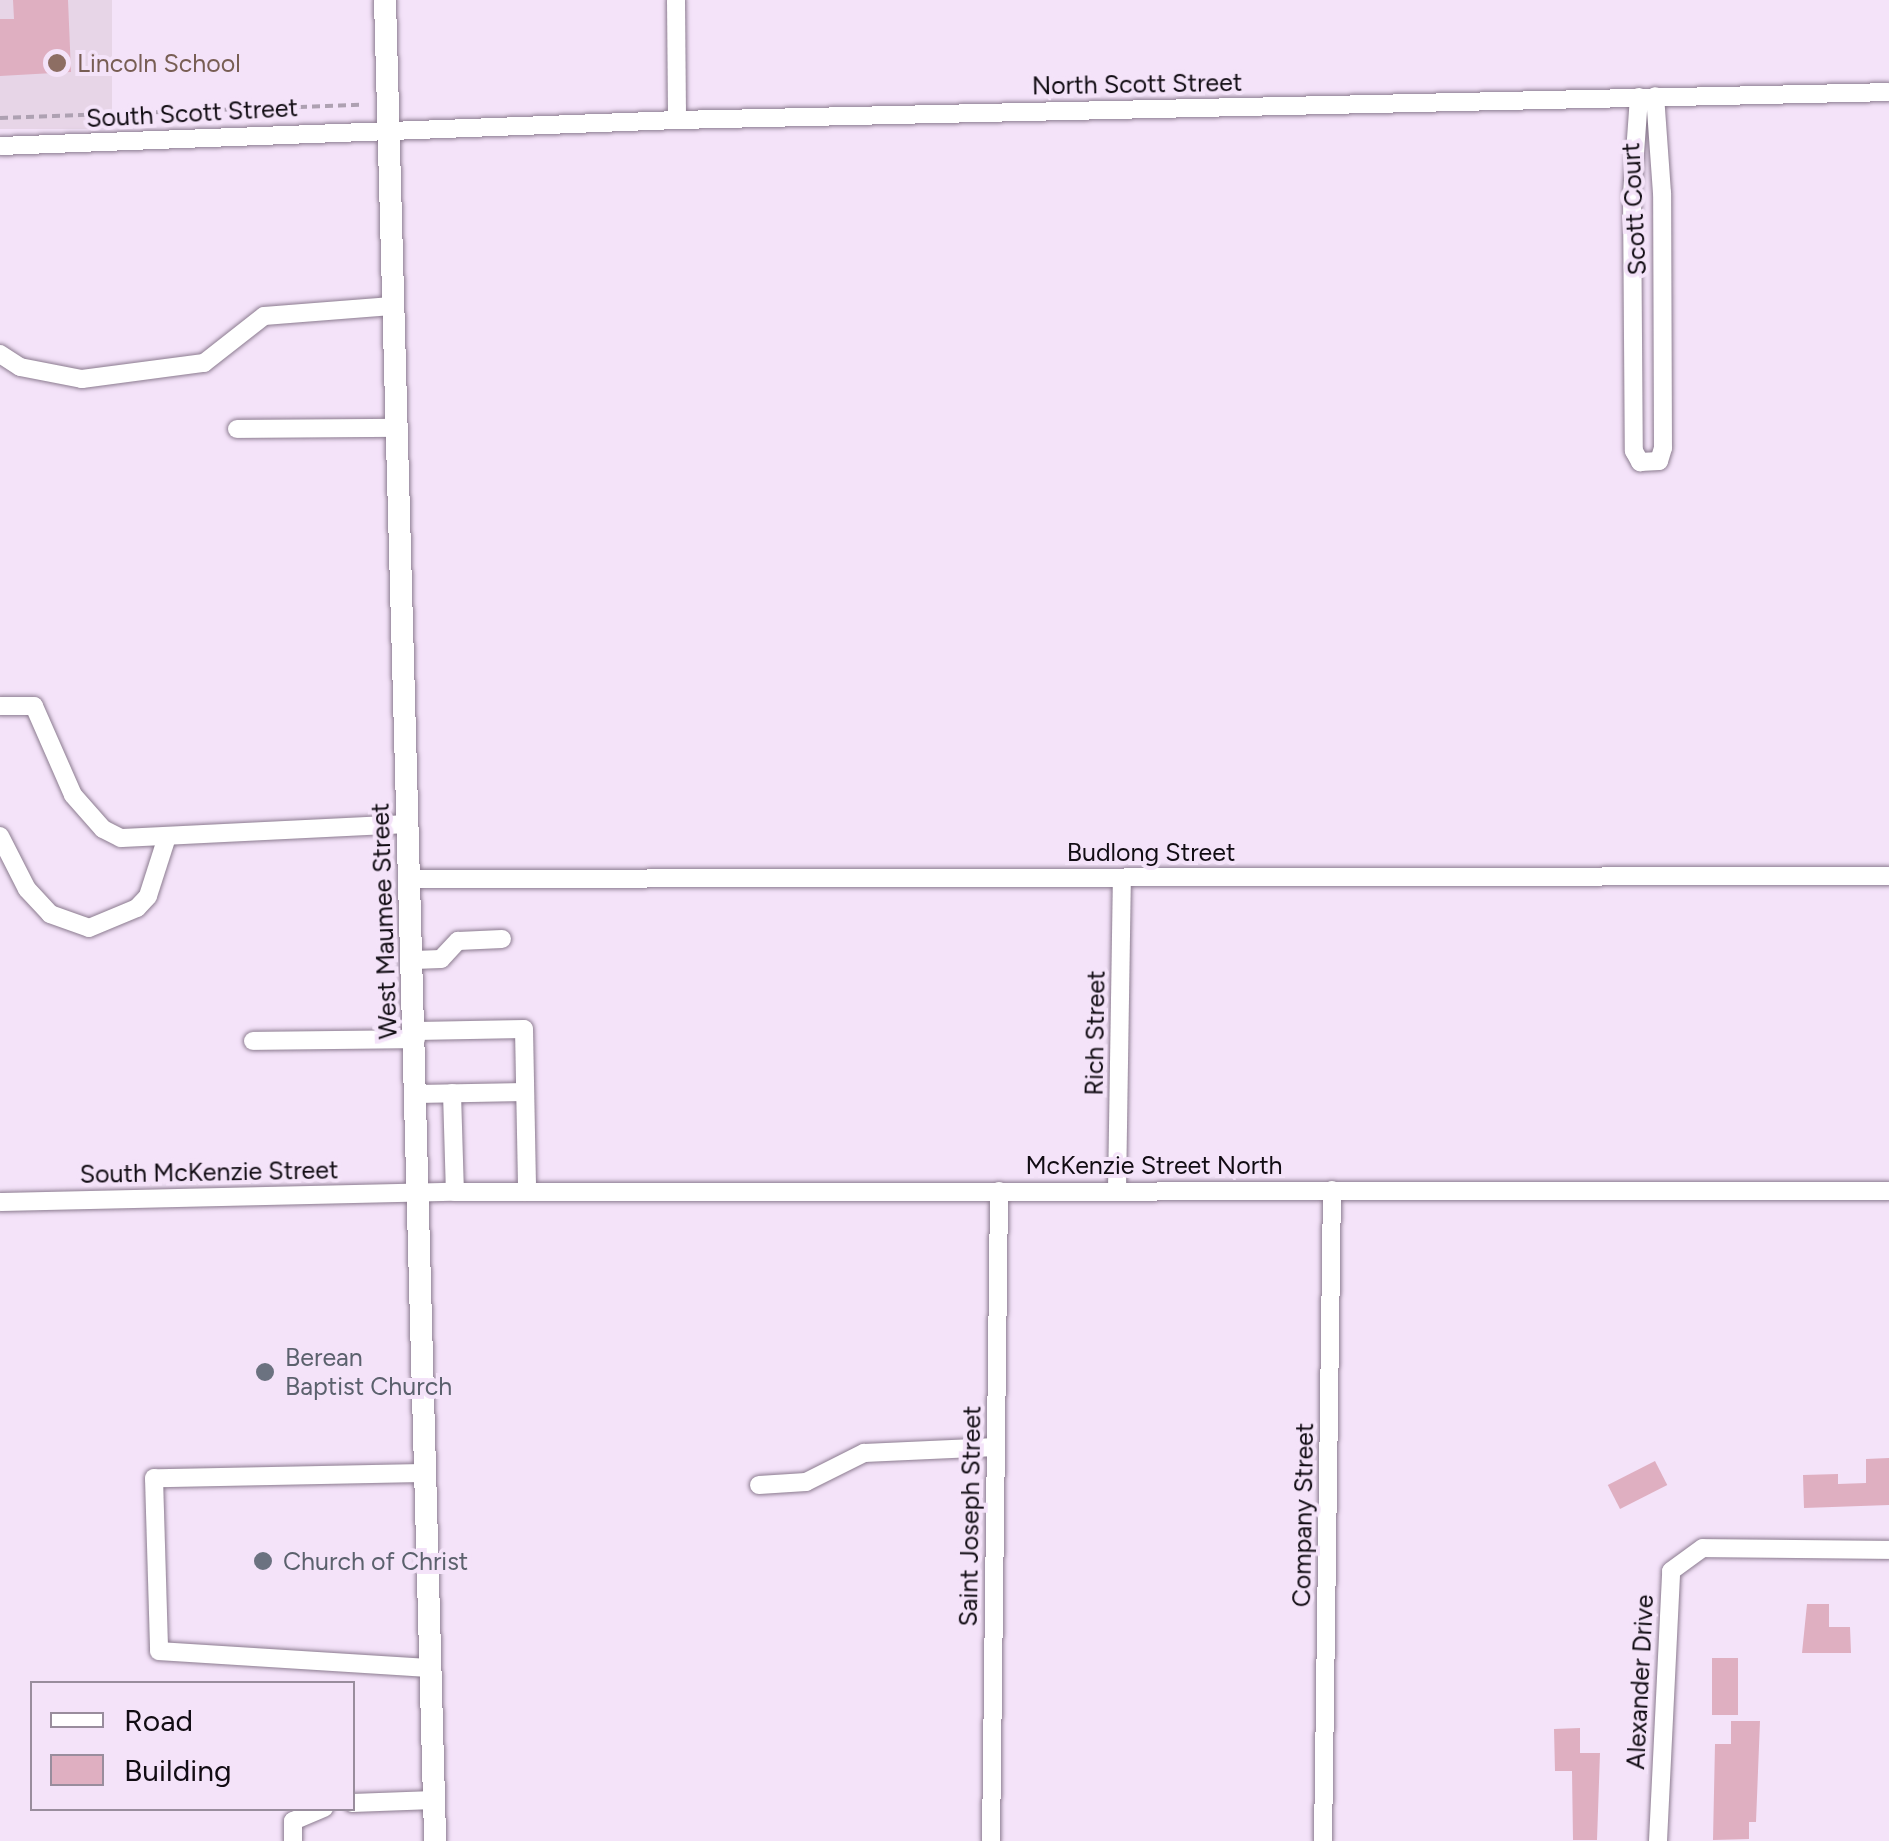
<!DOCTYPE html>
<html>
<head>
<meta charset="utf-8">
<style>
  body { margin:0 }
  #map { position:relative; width:1889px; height:1841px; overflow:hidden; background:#f4e3f9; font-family:Figtree,sans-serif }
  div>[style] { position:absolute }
  .education>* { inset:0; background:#e7d5e7; transform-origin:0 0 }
  .building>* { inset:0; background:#dfafc1; transform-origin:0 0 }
  .path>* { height:4px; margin-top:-2px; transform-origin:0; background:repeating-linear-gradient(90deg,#aea1b2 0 8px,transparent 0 13px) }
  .roads { filter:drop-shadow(0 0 2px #8b7b8f) drop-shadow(0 0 2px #8b7b8f) }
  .minor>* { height:18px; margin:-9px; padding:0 9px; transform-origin:9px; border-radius:9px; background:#fff }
  .major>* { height:22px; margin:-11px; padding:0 11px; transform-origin:11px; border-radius:11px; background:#fff }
  .dots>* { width:28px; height:28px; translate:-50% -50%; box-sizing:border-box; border:5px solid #f4e3f9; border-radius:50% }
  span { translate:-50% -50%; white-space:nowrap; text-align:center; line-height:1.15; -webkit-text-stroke:8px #f4e3f9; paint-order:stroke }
  .education-label { font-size:25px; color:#785e54 }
  .left { translate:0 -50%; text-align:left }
  .street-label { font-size:25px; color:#110c13 }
  .worship-label { font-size:25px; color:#5b616d }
  .legend { position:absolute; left:30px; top:1681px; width:325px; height:130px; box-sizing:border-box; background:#f4e3f9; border:2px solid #998d9d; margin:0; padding:12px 18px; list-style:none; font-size:30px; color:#110c13 }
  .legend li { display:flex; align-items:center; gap:20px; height:50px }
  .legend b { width:50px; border:2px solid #998d9d }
</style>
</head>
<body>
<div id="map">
  <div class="education">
    <div style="left:0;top:0;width:112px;height:129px"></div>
  </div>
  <div class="building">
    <div style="clip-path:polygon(13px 0,68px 0,71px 72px,0 76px,0 19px,14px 19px)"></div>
    <div style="clip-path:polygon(1889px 1458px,1889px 1505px,1804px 1508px,1803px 1475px,1838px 1474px,1838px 1484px,1866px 1483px,1866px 1459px)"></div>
    <div style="left:1655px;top:1461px;width:27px;height:53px;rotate:63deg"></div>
    <div style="clip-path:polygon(1807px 1604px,1829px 1604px,1829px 1627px,1850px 1627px,1851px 1653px,1802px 1653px)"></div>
    <div style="left:1738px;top:1658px;width:57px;height:26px;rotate:90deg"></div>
    <div style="clip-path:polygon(1731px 1721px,1760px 1721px,1756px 1822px,1749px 1822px,1749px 1839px,1713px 1840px,1715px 1744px,1731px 1744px)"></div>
    <div style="clip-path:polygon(1580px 1728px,1580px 1753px,1600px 1753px,1597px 1840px,1573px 1840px,1572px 1771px,1555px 1771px,1554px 1729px)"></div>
  </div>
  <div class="path">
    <div style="left:0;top:118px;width:360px;rotate:-2.1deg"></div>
  </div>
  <div class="roads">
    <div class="minor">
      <div style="left:676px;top:0;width:120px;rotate:89.5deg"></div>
      <div style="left:1639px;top:97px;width:97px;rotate:94.1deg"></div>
      <div style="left:1632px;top:194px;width:257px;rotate:89.6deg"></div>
      <div style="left:1634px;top:451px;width:13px;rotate:61deg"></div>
      <div style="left:1640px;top:462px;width:19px;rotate:-3deg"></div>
      <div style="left:1659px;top:461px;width:14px;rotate:-73deg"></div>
      <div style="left:1663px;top:448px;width:255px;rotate:-90.2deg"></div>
      <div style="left:1662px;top:193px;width:97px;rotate:-94.1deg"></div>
      <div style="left:0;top:146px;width:677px;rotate:-2.2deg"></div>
      <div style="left:677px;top:120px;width:1212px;rotate:-1.32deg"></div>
      <div style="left:0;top:354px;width:24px;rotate:33deg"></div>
      <div style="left:20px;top:367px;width:63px;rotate:11deg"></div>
      <div style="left:82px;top:379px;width:123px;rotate:-7.5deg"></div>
      <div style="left:204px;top:363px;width:76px;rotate:-38.1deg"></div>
      <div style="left:264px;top:316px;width:128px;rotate:-4.5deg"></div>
      <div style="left:237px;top:429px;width:159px;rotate:-0.4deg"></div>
      <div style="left:0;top:706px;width:34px"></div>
      <div style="left:34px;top:706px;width:97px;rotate:66.3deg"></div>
      <div style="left:73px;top:795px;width:45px;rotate:48.6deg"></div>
      <div style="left:103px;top:829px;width:20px;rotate:27deg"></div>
      <div style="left:121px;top:838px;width:288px;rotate:-2.8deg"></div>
      <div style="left:0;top:836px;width:59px;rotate:63deg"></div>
      <div style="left:27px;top:889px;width:34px;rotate:47deg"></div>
      <div style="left:50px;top:914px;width:41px;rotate:19.7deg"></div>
      <div style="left:89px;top:928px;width:52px;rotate:-22.6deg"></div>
      <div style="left:137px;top:908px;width:16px;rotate:-47deg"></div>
      <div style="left:148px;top:896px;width:59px;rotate:-72.2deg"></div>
      <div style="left:412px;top:879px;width:1477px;rotate:-0.12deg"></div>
      <div style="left:414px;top:960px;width:27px;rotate:-2deg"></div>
      <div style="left:441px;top:959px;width:25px;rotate:-47deg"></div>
      <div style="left:458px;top:941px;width:44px;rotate:-2.6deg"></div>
      <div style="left:416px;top:1031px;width:108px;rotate:-1.1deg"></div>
      <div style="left:524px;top:1029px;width:163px;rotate:88.9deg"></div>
      <div style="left:253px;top:1041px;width:163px;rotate:-0.7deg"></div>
      <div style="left:452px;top:1093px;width:99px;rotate:88.3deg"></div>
      <div style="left:417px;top:1094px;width:108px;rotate:-1.1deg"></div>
      <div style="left:1117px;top:1190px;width:312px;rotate:-89.1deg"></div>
      <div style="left:0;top:1202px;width:455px;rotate:-1.3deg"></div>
      <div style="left:455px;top:1192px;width:1434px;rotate:-0.04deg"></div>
      <div style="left:426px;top:1473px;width:272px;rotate:178.9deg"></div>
      <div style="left:154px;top:1478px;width:173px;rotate:88.3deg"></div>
      <div style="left:159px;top:1651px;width:273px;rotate:3.6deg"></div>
      <div style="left:759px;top:1485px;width:47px;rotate:-3.7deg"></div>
      <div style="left:806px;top:1482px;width:65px;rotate:-26.6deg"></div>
      <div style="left:864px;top:1453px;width:132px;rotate:-2.6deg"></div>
      <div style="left:352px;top:1803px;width:82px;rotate:-2.1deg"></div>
      <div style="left:293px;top:1841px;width:20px;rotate:-90deg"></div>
      <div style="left:293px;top:1821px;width:34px;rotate:-23deg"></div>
      <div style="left:991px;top:1841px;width:650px;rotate:-89.29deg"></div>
      <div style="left:1323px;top:1841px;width:651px;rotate:-89.21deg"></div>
      <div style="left:1658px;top:1841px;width:270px;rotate:-87.2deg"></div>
      <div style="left:1671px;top:1571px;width:39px;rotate:-36deg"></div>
      <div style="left:1703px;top:1548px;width:186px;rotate:0.6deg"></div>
    </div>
    <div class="major">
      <div style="left:385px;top:0;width:1842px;rotate:88.44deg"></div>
    </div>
  </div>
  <div class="dots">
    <div style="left:57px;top:63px;background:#8d6e63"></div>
    <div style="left:265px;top:1372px;background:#6b7280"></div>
    <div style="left:263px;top:1561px;background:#6b7280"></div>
  </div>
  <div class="education-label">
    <span class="left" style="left:77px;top:63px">Lincoln School</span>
  </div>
  <div class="street-label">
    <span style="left:1137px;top:84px;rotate:-1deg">North Scott Street</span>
    <span style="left:192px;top:113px;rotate:-3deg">South Scott Street</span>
    <span style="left:1634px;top:209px;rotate:-93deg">Scott Court</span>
    <span style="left:1151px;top:852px">Budlong Street</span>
    <span style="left:384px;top:921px;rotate:-92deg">West Maumee Street</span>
    <span style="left:1095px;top:1033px;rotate:-89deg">Rich Street</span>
    <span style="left:1154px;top:1165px">McKenzie Street North</span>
    <span style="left:209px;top:1172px;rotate:-1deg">South McKenzie Street</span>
    <span style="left:1303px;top:1515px;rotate:-89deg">Company Street</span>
    <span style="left:970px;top:1516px;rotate:-89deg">Saint Joseph Street</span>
    <span style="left:1640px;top:1682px;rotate:-87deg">Alexander Drive</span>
  </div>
  <div class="worship-label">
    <span class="left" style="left:285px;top:1372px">Berean<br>Baptist Church</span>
    <span class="left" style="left:283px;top:1561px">Church of Christ</span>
  </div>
  <ul class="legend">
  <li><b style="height:12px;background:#fff"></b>Road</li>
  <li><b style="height:28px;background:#dfafc1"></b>Building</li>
  </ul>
</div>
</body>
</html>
